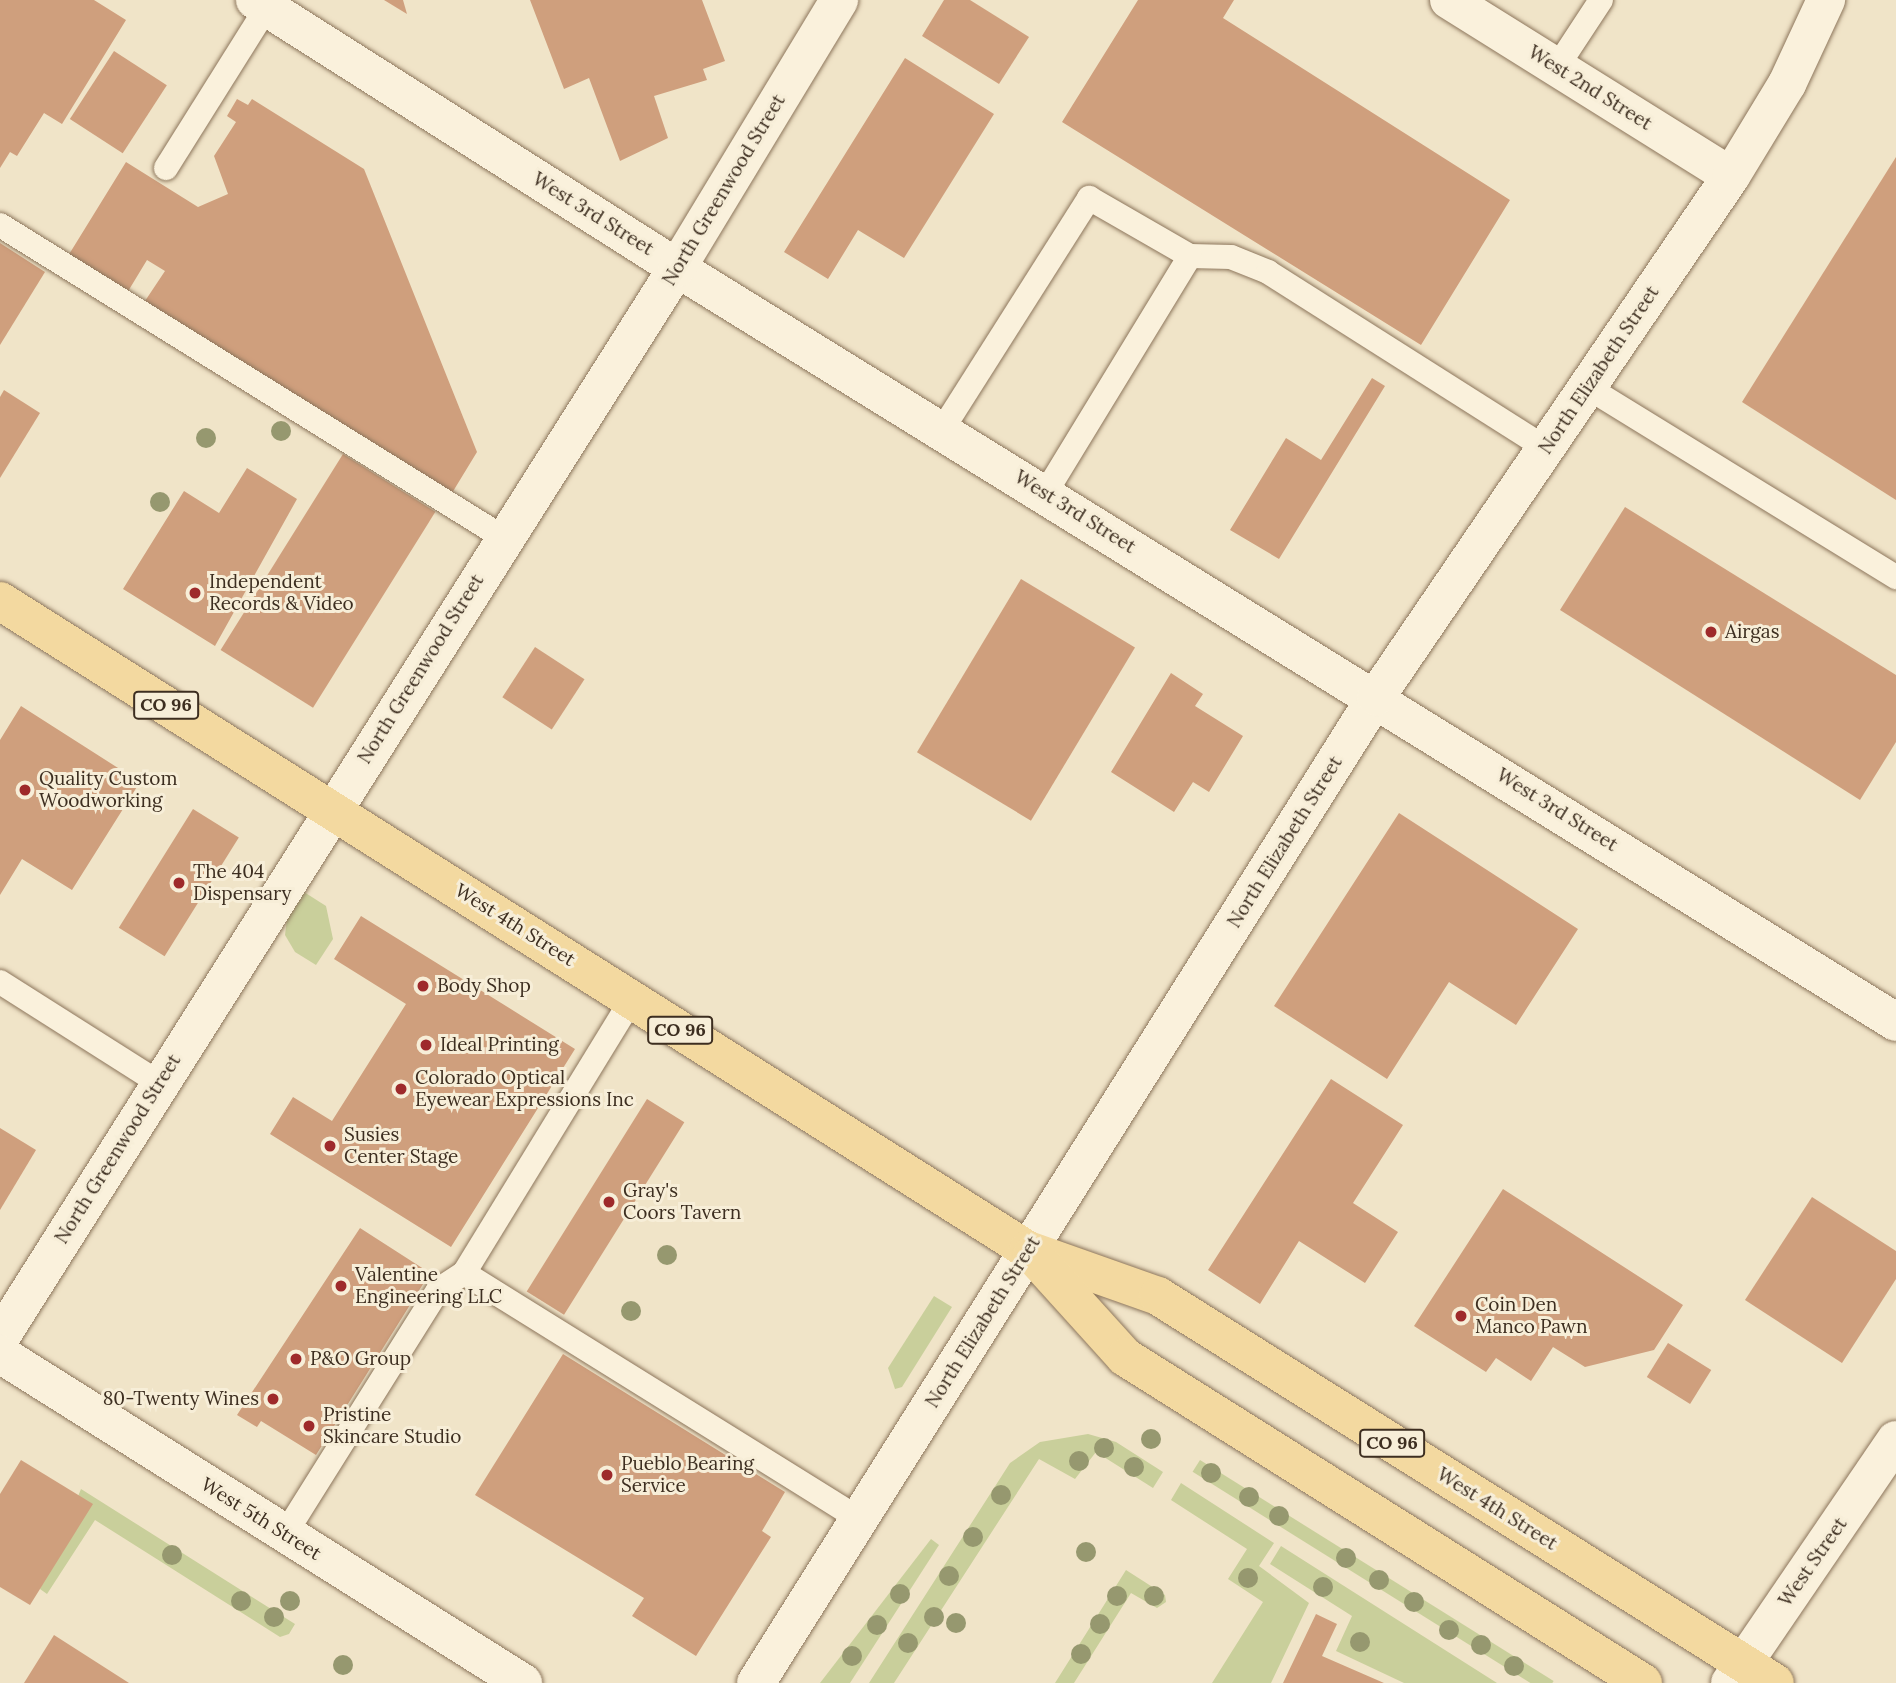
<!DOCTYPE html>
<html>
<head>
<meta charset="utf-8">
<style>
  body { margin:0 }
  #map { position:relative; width:1896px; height:1683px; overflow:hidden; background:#f0e4c8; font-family:Lora,serif }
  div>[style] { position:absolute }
  .green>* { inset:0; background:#c9cf9b; transform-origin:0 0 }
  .building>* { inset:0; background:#cf9f7d; transform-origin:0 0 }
  .roads { filter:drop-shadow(0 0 2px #8d765c) drop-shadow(0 0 2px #8d765c) }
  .lane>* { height:24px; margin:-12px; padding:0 12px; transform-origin:12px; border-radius:12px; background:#faf1dc }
  .street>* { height:38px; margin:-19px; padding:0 19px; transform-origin:19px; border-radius:19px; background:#faf1dc }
  .secondary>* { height:38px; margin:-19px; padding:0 19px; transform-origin:19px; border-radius:19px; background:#faf1dc }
  .primary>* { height:38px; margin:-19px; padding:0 19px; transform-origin:19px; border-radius:19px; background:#f3d9a0 }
  .trees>* { width:20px; height:20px; margin:-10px; border-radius:50%; background:#96986f }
  .dots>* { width:19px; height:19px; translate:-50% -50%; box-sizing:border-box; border:4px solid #f7eed8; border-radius:50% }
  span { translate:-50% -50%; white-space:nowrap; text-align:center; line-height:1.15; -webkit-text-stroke:6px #f7eed8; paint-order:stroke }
  .shield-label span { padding:2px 5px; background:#f7eed8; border:2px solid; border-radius:5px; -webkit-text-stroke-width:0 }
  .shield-label { font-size:18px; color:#3d2e20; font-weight:700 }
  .street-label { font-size:19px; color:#3d2e20 }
  .poi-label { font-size:19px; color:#3d2e20 }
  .left { translate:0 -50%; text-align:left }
  .right { translate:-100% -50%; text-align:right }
</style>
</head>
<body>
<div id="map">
  <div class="green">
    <div style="clip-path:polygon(304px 892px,326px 906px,333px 939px,316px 965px,295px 952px,285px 935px,287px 919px)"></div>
    <div style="clip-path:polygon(934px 1296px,952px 1307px,902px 1387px,895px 1389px,888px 1368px)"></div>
    <div style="clip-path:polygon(1088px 1434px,1116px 1442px,1163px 1472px,1153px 1488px,1096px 1452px,1075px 1479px,1039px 1459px,894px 1683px,869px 1683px,1010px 1463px,1040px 1442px)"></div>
    <div style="left:1200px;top:1460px;width:417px;height:14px;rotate:32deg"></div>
    <div style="clip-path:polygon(1181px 1483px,1274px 1543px,1259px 1566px,1309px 1603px,1271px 1683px,1212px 1683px,1263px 1602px,1228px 1579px,1247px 1549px,1171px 1500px)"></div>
    <div style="clip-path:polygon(81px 1489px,295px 1624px,289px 1634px,280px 1637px,95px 1520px,47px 1594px,40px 1589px)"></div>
    <div style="clip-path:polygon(931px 1539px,939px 1545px,850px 1683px,820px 1683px)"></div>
    <div style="clip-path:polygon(1281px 1546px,1497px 1683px,1404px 1683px,1336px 1651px,1352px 1616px,1270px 1564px)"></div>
    <div style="clip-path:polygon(1126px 1570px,1165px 1595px,1166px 1602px,1157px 1608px,1131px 1593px,1074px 1683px,1055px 1683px)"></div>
  </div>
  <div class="building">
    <div style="clip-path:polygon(0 0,94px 0,126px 20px,62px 124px,44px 113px,17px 156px,10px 152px,0 168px)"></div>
    <div style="clip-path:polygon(384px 0,403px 0,407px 14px)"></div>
    <div style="clip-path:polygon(530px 0,702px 0,725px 61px,703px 69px,707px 80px,654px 96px,668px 138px,620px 161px,589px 78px,564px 89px)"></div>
    <div style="clip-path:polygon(944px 0,970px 0,1029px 37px,999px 84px,922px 36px)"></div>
    <div style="clip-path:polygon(1138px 0,1234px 0,1223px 18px,1510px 200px,1421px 345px,1062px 122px)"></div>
    <div style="left:114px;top:51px;width:63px;height:81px;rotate:33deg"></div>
    <div style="clip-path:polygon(905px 58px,994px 114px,904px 258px,858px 230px,828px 279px,784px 252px)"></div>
    <div style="clip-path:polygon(237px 99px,248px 105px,252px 99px,364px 169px,477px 452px,452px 493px,145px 301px,165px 271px,147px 260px,127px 293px,68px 256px,126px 162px,198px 207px,228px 194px,214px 156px,236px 122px,227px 116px)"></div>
    <div style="clip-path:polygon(1896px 157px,1896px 500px,1742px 402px)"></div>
    <div style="clip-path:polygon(0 243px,45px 272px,0 345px)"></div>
    <div style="clip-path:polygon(1372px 378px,1385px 386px,1279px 559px,1230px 530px,1286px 438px,1321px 460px)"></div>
    <div style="clip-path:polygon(4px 390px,40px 413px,0 478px,0 397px)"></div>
    <div style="left:343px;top:454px;width:109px;height:231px;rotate:32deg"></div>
    <div style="clip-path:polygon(247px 468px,297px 499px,215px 646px,123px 589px,184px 491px,219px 513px)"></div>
    <div style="clip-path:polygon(1625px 507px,1896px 675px,1896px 742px,1860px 800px,1560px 610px)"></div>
    <div style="left:1021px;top:579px;width:133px;height:202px;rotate:31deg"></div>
    <div style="left:535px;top:647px;width:59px;height:60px;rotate:33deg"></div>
    <div style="clip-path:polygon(1171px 673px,1203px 694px,1195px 706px,1243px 736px,1209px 792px,1193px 782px,1174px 812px,1111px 772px)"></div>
    <div style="clip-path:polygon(21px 706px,140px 782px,72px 890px,22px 859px,0 895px,0 740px)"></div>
    <div style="left:193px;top:809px;width:54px;height:140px;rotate:32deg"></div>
    <div style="clip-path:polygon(1399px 813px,1578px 929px,1516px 1025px,1449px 982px,1387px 1079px,1274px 1006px)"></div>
    <div style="clip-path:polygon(361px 916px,575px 1049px,451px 1247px,270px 1134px,293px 1097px,332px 1121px,406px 1004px,334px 959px)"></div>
    <div style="clip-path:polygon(1331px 1079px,1403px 1125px,1353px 1203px,1398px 1232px,1365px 1283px,1299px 1241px,1260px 1304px,1208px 1270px)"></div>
    <div style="left:647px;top:1099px;width:44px;height:227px;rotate:32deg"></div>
    <div style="clip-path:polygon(0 1128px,36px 1150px,0 1210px)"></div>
    <div style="clip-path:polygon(1503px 1189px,1683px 1305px,1654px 1350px,1585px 1367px,1553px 1347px,1531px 1381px,1496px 1358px,1486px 1372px,1414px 1326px)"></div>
    <div style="clip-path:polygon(1812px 1197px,1896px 1251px,1896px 1279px,1842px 1363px,1745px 1300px)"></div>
    <div style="clip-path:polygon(360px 1228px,430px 1273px,316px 1455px,261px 1421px,257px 1427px,237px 1415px)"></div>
    <div style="left:1668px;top:1343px;width:51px;height:40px;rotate:32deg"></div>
    <div style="clip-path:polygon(563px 1354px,785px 1492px,762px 1531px,771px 1537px,696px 1656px,632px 1616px,644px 1598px,475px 1495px)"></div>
    <div style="clip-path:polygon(21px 1460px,93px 1504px,30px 1605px,0 1587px,0 1494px)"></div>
    <div style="clip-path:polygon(1316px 1614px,1337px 1624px,1322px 1656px,1384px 1683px,1283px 1683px)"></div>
    <div style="clip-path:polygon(54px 1635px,129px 1683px,24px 1683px)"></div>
  </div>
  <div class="roads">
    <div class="lane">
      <div style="left:1557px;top:67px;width:80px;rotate:-56.7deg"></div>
      <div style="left:166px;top:168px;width:190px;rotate:-57.9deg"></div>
      <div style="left:0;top:225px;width:593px;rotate:31.84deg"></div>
      <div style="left:1190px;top:256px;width:41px;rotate:1.4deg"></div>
      <div style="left:1231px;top:257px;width:40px;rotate:22deg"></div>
      <div style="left:1268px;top:272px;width:328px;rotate:32.4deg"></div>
      <div style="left:1587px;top:387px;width:363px;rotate:31.6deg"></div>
      <div style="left:942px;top:430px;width:275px;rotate:-57.6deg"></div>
      <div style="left:1089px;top:198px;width:116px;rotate:29.9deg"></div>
      <div style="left:1190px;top:256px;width:279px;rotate:121.4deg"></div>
      <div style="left:0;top:982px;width:188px;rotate:32.4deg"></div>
      <div style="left:632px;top:999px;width:321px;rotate:121.5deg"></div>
      <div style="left:464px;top:1273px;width:465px;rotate:31.9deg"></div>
      <div style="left:285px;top:1534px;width:288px;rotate:-57.9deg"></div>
      <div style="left:438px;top:1290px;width:31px;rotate:-33deg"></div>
    </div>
    <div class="street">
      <div style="left:255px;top:0;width:500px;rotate:32.4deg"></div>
      <div style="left:677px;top:268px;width:1433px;rotate:31.74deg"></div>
      <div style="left:1449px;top:0;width:332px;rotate:32deg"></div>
    </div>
    <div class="secondary">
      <div style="left:0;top:1338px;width:1266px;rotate:-57.68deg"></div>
      <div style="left:677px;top:268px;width:313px;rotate:-58.8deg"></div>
      <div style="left:0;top:1354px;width:618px;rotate:32.17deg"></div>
      <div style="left:756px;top:1683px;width:1165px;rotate:-57.84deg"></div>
      <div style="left:1376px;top:697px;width:630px;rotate:-55.73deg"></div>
      <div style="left:1731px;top:176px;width:108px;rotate:-58.7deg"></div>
      <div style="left:1787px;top:84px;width:93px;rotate:-65.1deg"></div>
      <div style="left:1730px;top:1683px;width:294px;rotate:-55.7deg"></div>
    </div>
    <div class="primary">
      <div style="left:0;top:601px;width:1216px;rotate:32.27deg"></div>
      <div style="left:1028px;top:1250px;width:138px;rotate:19.5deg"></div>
      <div style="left:1158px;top:1296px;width:728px;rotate:32.1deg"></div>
      <div style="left:1032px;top:1254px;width:139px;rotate:47.9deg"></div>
      <div style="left:1125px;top:1357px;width:612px;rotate:32.18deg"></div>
    </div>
  </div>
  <div class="trees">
    <div style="left:281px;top:431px"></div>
    <div style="left:206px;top:438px"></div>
    <div style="left:160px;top:502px"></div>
    <div style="left:667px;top:1255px"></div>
    <div style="left:631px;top:1311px"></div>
    <div style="left:1151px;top:1439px"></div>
    <div style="left:1104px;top:1448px"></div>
    <div style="left:1079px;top:1461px"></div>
    <div style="left:1134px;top:1467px"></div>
    <div style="left:1211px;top:1473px"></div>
    <div style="left:1001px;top:1495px"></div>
    <div style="left:1249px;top:1497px"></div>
    <div style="left:1279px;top:1516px"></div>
    <div style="left:973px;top:1537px"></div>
    <div style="left:1086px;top:1552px"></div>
    <div style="left:172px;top:1555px"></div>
    <div style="left:1346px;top:1558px"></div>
    <div style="left:949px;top:1576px"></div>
    <div style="left:1248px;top:1578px"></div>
    <div style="left:1379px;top:1580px"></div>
    <div style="left:1323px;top:1587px"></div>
    <div style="left:900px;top:1594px"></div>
    <div style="left:1117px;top:1596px"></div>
    <div style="left:1154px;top:1596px"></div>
    <div style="left:241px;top:1601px"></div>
    <div style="left:290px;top:1601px"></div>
    <div style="left:1414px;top:1602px"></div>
    <div style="left:274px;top:1617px"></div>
    <div style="left:934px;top:1617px"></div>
    <div style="left:956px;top:1623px"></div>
    <div style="left:1100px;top:1624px"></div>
    <div style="left:877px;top:1625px"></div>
    <div style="left:1449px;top:1630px"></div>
    <div style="left:1360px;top:1642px"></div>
    <div style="left:908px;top:1643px"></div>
    <div style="left:1481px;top:1645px"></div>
    <div style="left:1081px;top:1654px"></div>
    <div style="left:852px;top:1656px"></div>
    <div style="left:343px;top:1665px"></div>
    <div style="left:1514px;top:1666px"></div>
  </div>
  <div class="dots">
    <div style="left:195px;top:593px;background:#9e2a2b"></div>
    <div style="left:1711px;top:632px;background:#9e2a2b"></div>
    <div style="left:25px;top:790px;background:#9e2a2b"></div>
    <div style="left:179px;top:883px;background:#9e2a2b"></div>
    <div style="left:423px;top:986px;background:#9e2a2b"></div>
    <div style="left:426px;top:1045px;background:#9e2a2b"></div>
    <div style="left:401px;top:1089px;background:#9e2a2b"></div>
    <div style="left:330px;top:1146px;background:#9e2a2b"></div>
    <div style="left:609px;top:1202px;background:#9e2a2b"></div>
    <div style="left:341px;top:1286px;background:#9e2a2b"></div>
    <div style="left:1461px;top:1316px;background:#9e2a2b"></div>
    <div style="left:296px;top:1359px;background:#9e2a2b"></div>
    <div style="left:273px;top:1399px;background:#9e2a2b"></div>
    <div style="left:309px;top:1426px;background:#9e2a2b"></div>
    <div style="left:607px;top:1475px;background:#9e2a2b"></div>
  </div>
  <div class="shield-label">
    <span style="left:166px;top:705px">CO 96</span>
    <span style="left:680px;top:1030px">CO 96</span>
    <span style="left:1392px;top:1443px">CO 96</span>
  </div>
  <div class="street-label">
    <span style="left:1590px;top:88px;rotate:32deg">West 2nd Street</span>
    <span style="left:724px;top:190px;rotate:-59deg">North Greenwood Street</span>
    <span style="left:593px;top:214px;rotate:32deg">West 3rd Street</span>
    <span style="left:1599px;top:370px;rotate:-56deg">North Elizabeth Street</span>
    <span style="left:1075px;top:512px;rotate:32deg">West 3rd Street</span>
    <span style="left:421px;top:669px;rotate:-58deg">North Greenwood Street</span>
    <span style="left:1557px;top:810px;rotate:32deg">West 3rd Street</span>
    <span style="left:1285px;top:842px;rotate:-58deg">North Elizabeth Street</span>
    <span style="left:515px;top:925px;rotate:32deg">West 4th Street</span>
    <span style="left:118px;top:1149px;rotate:-58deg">North Greenwood Street</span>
    <span style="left:983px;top:1322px;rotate:-58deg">North Elizabeth Street</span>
    <span style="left:1497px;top:1509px;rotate:32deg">West 4th Street</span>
    <span style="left:261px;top:1519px;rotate:32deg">West 5th Street</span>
    <span style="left:1813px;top:1562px;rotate:-55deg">West Street</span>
  </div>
  <div class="poi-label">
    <span class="left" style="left:209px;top:593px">Independent<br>Records &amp; Video</span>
    <span class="left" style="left:1725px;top:632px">Airgas</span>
    <span class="left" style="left:39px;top:790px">Quality Custom<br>Woodworking</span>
    <span class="left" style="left:193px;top:883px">The 404<br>Dispensary</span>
    <span class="left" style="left:437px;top:986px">Body Shop</span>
    <span class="left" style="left:440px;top:1045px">Ideal Printing</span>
    <span class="left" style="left:415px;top:1089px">Colorado Optical<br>Eyewear Expressions Inc</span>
    <span class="left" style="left:344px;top:1146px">Susies<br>Center Stage</span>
    <span class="left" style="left:623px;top:1202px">Gray's<br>Coors Tavern</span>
    <span class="left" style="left:355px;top:1286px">Valentine<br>Engineering LLC</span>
    <span class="left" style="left:1475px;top:1316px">Coin Den<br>Manco Pawn</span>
    <span class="left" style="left:310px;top:1359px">P&amp;O Group</span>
    <span class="right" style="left:259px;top:1399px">80-Twenty Wines</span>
    <span class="left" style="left:323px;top:1426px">Pristine<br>Skincare Studio</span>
    <span class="left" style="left:621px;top:1475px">Pueblo Bearing<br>Service</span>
  </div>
</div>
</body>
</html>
